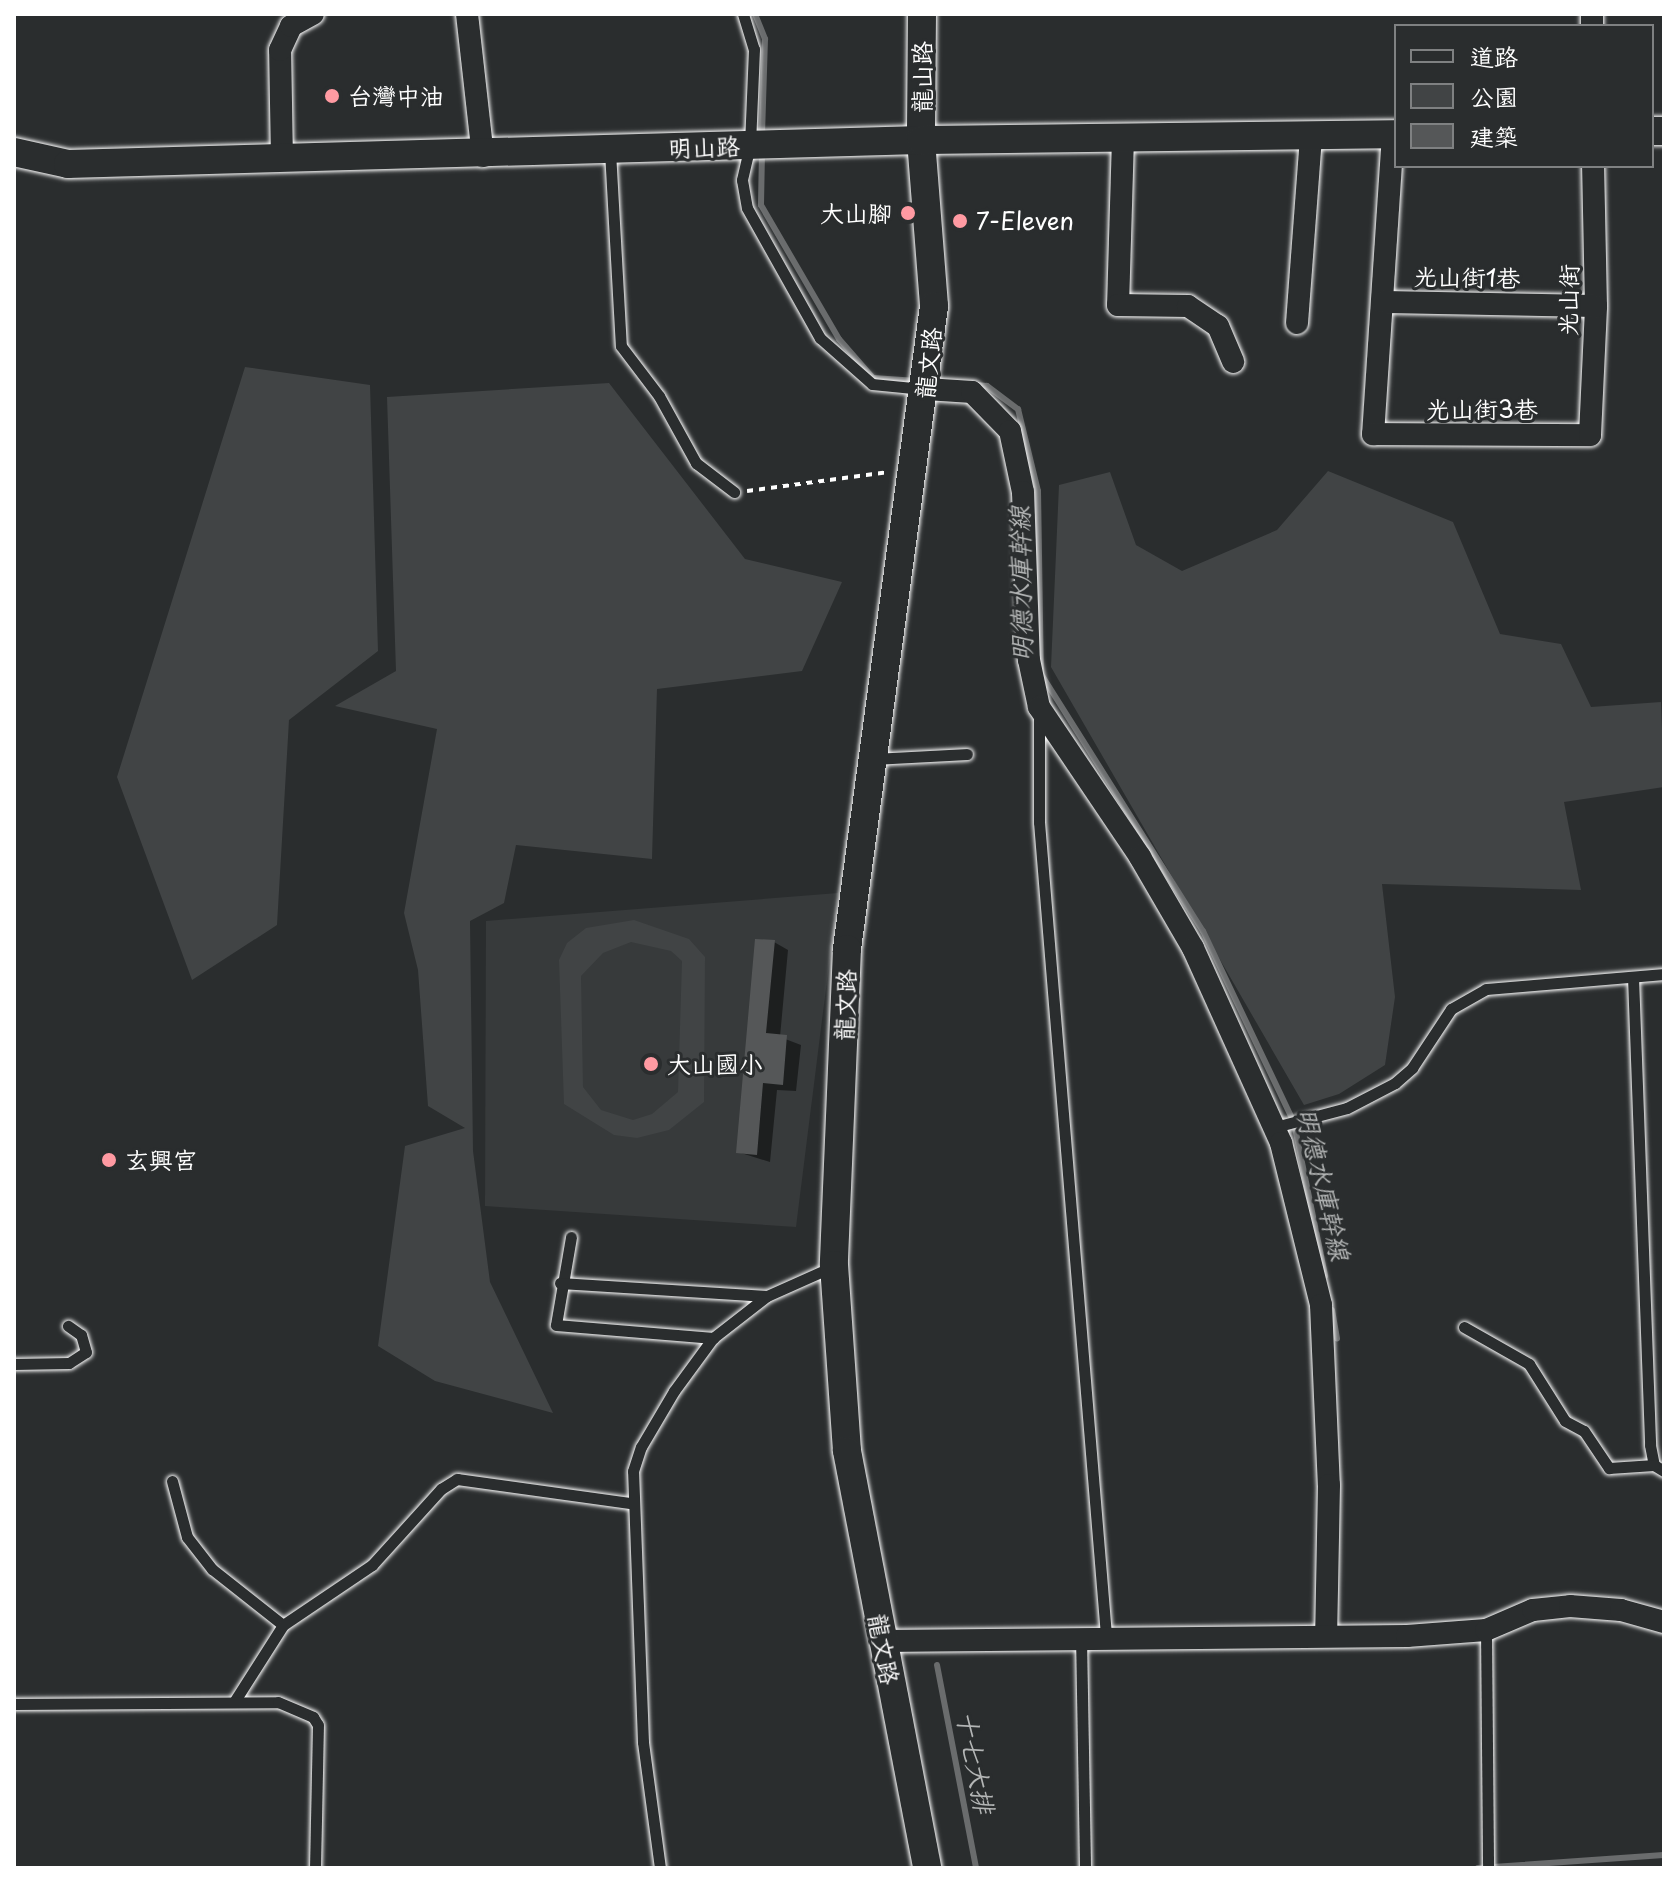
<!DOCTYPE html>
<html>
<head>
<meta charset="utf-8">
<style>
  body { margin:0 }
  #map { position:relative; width:1678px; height:1882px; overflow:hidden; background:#2a2d2e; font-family:"Playpen Sans","LXGW WenKai TC",sans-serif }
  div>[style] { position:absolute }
  .built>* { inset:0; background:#373a3b }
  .green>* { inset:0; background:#414445 }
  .shadow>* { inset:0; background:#0007 }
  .stream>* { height:6px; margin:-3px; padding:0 3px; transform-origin:3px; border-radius:3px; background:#6a6c6d }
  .building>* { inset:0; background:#555758 }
  .path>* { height:4px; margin-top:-2px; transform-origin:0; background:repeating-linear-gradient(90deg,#fff 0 6px,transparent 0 12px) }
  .roads { filter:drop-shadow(0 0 2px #fff) drop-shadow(0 0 2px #fff) }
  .service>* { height:11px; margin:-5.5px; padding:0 5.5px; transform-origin:5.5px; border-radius:5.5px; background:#2a2d2e }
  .minor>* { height:22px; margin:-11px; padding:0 11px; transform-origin:11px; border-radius:11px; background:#2a2d2e }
  .tertiary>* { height:28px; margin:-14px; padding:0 14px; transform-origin:14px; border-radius:14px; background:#2a2d2e }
  .dots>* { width:22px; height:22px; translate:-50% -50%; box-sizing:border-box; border:4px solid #2a2d2e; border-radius:50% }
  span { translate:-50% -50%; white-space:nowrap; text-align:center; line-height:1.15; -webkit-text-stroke:6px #2a2d2e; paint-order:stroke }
  .street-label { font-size:24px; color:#fff }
  .poi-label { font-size:24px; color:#fff }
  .left { translate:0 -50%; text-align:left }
  .right { translate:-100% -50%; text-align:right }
  .water-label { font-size:26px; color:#b4b6b6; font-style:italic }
  .frame { position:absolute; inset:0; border:16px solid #fff; pointer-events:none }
  .legend { position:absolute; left:1394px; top:24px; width:260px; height:144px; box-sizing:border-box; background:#2a2d2e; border:2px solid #7f8182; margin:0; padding:10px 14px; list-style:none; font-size:24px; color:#fff }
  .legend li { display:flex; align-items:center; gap:16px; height:40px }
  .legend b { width:40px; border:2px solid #7f8182 }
</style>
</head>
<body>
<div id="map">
  <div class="built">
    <div style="clip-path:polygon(838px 893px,796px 1227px,485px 1206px,486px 921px)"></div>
  </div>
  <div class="green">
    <div style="clip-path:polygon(245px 367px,370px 385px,378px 651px,289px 720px,277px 925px,192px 980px,117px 777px)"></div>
    <div style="clip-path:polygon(609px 383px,745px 559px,842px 582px,802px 671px,657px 689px,652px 859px,516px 845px,504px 903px,470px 921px,473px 1151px,490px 1282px,553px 1413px,435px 1381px,378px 1346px,405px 1146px,465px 1128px,428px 1106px,418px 970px,404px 913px,437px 729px,335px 706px,396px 671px,387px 397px)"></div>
    <div style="clip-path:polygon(1328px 471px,1453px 522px,1500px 634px,1561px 644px,1591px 707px,1661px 702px,1664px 787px,1564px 802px,1581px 890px,1382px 884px,1395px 997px,1385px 1065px,1339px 1094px,1304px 1105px,1051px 667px,1059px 485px,1110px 472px,1136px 545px,1182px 571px,1277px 530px)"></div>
    <div style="clip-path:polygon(evenodd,634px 920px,689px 939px,705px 957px,704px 1102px,669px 1130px,637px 1138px,614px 1135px,564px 1104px,559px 960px,567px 943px,586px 928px,634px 920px,631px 942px,671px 951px,682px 961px,678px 1092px,652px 1114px,633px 1120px,601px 1110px,583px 1087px,581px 976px,603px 953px,631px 942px)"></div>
  </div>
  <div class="shadow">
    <div style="clip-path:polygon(774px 942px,788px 950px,780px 1037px,801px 1045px,796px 1091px,777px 1090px,770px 1162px,738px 1152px)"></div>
  </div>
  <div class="stream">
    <div style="left:755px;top:14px;width:27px;rotate:68deg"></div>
    <div style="left:765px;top:39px;width:97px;rotate:91.8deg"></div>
    <div style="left:762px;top:152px;width:53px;rotate:91.1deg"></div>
    <div style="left:761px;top:205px;width:155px;rotate:59.8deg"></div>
    <div style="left:839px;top:339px;width:52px;rotate:48.9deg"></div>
    <div style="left:873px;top:378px;width:44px;rotate:3.9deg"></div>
    <div style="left:976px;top:385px;width:11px;rotate:5deg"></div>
    <div style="left:987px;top:386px;width:39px;rotate:37deg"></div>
    <div style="left:1018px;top:409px;width:84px;rotate:76.3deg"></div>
    <div style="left:1038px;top:491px;width:183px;rotate:89.1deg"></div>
    <div style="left:1041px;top:674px;width:304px;rotate:57.8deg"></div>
    <div style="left:1203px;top:931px;width:212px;rotate:64.6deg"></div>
    <div style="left:1294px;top:1123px;width:156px;rotate:78.5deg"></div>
    <div style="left:1332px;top:1310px;width:29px;rotate:80deg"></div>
    <div style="left:937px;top:1665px;width:207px;rotate:79.1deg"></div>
    <div style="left:1478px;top:1868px;width:186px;rotate:-4deg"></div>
  </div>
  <div class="building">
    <div style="clip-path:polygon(755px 939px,775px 940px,766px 1033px,787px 1035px,783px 1085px,763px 1083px,757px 1155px,736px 1153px)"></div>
  </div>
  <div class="path">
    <div style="left:747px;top:491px;width:143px;rotate:-7.6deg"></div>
  </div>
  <div class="roads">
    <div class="service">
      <div style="left:743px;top:14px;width:37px;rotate:73deg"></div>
      <div style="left:754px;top:49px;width:96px;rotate:92.4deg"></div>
      <div style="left:750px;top:145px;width:36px;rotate:103deg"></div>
      <div style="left:742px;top:180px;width:28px;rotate:80deg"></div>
      <div style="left:747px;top:208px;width:149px;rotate:60.7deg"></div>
      <div style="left:820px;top:338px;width:69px;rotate:41.5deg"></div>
      <div style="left:872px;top:384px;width:51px;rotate:5.6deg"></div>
      <div style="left:610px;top:151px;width:195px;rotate:86.8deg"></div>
      <div style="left:621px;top:346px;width:63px;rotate:52.8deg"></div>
      <div style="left:659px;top:396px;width:77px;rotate:61.1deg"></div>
      <div style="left:696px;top:463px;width:48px;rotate:37.3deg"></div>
      <div style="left:1039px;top:711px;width:111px;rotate:90deg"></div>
      <div style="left:1039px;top:822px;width:816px;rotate:85.29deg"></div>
      <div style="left:874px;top:759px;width:93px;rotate:-3.1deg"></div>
      <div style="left:1633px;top:977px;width:468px;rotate:87.9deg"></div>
      <div style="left:1650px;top:1445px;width:20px;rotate:79deg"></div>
      <div style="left:1654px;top:1465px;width:12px;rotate:31deg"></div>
      <div style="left:1275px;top:1127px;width:74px;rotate:-14.8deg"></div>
      <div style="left:1347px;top:1108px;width:54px;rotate:-27.5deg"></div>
      <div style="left:1395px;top:1083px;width:23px;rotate:-41deg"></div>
      <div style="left:1412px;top:1068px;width:71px;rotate:-56.5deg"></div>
      <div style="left:1451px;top:1009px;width:40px;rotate:-29.7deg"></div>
      <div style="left:1486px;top:989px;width:179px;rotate:-4.8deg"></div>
      <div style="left:571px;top:1237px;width:89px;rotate:99.7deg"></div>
      <div style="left:556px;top:1325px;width:158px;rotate:4.7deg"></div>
      <div style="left:560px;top:1283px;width:207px;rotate:3.6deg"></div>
      <div style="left:1464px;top:1327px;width:75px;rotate:29.6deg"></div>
      <div style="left:1529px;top:1364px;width:67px;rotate:57.7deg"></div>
      <div style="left:1565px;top:1421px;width:21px;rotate:28deg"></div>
      <div style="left:1584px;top:1431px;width:45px;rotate:56deg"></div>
      <div style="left:1609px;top:1468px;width:45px;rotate:-3.8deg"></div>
      <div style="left:14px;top:1364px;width:55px;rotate:-1deg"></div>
      <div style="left:69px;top:1363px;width:20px;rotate:-33deg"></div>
      <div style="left:86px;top:1352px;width:18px;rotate:-106deg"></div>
      <div style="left:81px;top:1335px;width:16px;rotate:-145deg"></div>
      <div style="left:172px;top:1481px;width:58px;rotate:75deg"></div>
      <div style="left:187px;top:1537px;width:41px;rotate:52deg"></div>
      <div style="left:212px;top:1569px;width:90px;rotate:38.3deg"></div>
      <div style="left:1486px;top:1630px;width:238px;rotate:89.5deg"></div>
      <div style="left:1081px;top:1636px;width:232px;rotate:89deg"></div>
      <div style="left:234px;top:1702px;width:91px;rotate:-57.5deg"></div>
      <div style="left:283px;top:1625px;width:107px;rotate:-34deg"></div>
      <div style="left:372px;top:1565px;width:103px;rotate:-47.8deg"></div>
      <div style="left:441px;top:1489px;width:19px;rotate:-32deg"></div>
      <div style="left:457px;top:1479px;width:176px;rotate:7.9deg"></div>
      <div style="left:14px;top:1704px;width:264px;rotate:-0.4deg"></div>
      <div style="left:278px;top:1702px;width:38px;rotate:23deg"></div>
      <div style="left:313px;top:1717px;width:9px;rotate:58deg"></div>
      <div style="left:318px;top:1725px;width:143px;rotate:91.2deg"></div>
      <div style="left:660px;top:1868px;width:127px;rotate:-97.7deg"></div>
      <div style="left:643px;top:1742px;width:271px;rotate:-92.1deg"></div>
      <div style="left:633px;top:1471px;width:25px;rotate:-72deg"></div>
      <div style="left:641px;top:1447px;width:65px;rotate:-59.5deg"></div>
      <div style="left:674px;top:1391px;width:66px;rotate:-53.7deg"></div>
      <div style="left:713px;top:1338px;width:68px;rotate:-37.9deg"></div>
      <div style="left:767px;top:1296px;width:73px;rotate:-24.1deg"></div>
    </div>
    <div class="minor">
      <div style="left:467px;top:14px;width:143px;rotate:83.6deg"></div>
      <div style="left:1592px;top:14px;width:12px;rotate:90deg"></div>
      <div style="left:1393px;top:134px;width:301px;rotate:93.8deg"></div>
      <div style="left:1373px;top:434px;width:217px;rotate:0.3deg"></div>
      <div style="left:1590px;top:435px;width:129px;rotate:-87.3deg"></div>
      <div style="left:1596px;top:306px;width:140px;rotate:-91.2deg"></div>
      <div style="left:1123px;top:138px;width:167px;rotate:91.7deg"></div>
      <div style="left:1118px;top:305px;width:70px;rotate:0.8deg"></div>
      <div style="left:1188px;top:306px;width:36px;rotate:34deg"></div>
      <div style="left:1218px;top:326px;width:39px;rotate:67deg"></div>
      <div style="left:282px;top:160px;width:110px;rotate:-91deg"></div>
      <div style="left:280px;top:50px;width:26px;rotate:-65deg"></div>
      <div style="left:291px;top:26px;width:25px;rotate:-29deg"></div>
      <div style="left:1384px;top:302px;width:212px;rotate:1.1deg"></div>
      <div style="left:1297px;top:323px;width:189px;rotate:-85.7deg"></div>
      <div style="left:926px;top:389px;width:46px;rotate:3.7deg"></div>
      <div style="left:972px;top:392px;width:54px;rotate:45.7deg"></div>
      <div style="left:1010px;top:431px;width:62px;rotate:78deg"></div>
      <div style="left:1023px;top:492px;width:168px;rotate:88deg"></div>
      <div style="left:1029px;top:660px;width:48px;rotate:78deg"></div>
      <div style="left:1039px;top:707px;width:181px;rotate:56deg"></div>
      <div style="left:1140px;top:857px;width:105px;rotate:59.8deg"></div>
      <div style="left:1193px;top:948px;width:214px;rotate:65.7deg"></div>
      <div style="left:1281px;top:1143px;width:167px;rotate:76.1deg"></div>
      <div style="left:1321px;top:1305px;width:180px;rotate:87.5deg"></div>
      <div style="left:1329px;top:1485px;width:151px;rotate:91.1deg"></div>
      <div style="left:883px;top:1641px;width:524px;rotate:-0.55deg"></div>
      <div style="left:1407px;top:1636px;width:79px;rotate:-4.3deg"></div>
      <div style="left:1486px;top:1630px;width:51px;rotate:-23.1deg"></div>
      <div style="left:1533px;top:1610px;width:37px;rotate:-6deg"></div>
      <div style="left:1570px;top:1606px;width:51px;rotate:4.5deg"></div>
      <div style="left:1621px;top:1610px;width:45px;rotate:15.6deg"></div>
    </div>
    <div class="tertiary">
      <div style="left:922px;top:14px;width:126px;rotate:90.5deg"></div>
      <div style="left:921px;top:140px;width:167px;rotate:85.5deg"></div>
      <div style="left:934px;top:306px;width:649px;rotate:97.71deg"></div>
      <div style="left:847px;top:949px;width:316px;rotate:92.4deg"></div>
      <div style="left:834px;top:1265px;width:186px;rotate:86deg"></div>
      <div style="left:847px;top:1451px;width:425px;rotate:79.1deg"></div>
      <div style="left:1652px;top:131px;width:12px"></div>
      <div style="left:14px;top:152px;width:55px;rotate:12.5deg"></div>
      <div style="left:68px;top:164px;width:853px;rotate:-1.61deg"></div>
      <div style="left:921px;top:140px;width:475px;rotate:-0.7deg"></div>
    </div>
  </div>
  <div class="dots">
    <div style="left:332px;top:96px;background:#ff9aa2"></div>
    <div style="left:908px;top:213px;background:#ff9aa2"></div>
    <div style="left:960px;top:221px;background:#ff9aa2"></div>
    <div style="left:651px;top:1064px;background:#ff9aa2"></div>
    <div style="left:109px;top:1160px;background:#ff9aa2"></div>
  </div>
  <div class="street-label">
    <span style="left:922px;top:77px;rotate:-90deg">龍山路</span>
    <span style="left:704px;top:147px;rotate:-2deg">明山路</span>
    <span style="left:1467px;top:277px;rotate:1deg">光山街1巷</span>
    <span style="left:1568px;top:300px;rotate:-89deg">光山街</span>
    <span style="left:928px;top:363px;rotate:-84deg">龍文路</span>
    <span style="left:1482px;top:409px">光山街3巷</span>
    <span style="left:845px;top:1005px;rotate:-88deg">龍文路</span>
    <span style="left:884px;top:1649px;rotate:79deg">龍文路</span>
  </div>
  <div class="poi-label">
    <span class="left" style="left:348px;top:96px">台灣中油</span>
    <span class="right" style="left:892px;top:213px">大山腳</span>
    <span class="left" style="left:976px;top:221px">7-Eleven</span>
    <span class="left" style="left:667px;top:1064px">大山國小</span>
    <span class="left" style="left:125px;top:1160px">玄興宮</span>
  </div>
  <div class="water-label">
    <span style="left:1020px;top:584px;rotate:-91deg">明德水庫幹線</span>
    <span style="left:1324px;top:1184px;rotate:77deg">明德水庫幹線</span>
    <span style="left:976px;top:1762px;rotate:79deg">十七大排</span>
  </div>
  <div class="frame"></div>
  <ul class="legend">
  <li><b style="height:10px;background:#2a2d2e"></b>道路</li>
  <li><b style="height:22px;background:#414445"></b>公園</li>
  <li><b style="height:22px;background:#555758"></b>建築</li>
  </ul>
</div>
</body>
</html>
